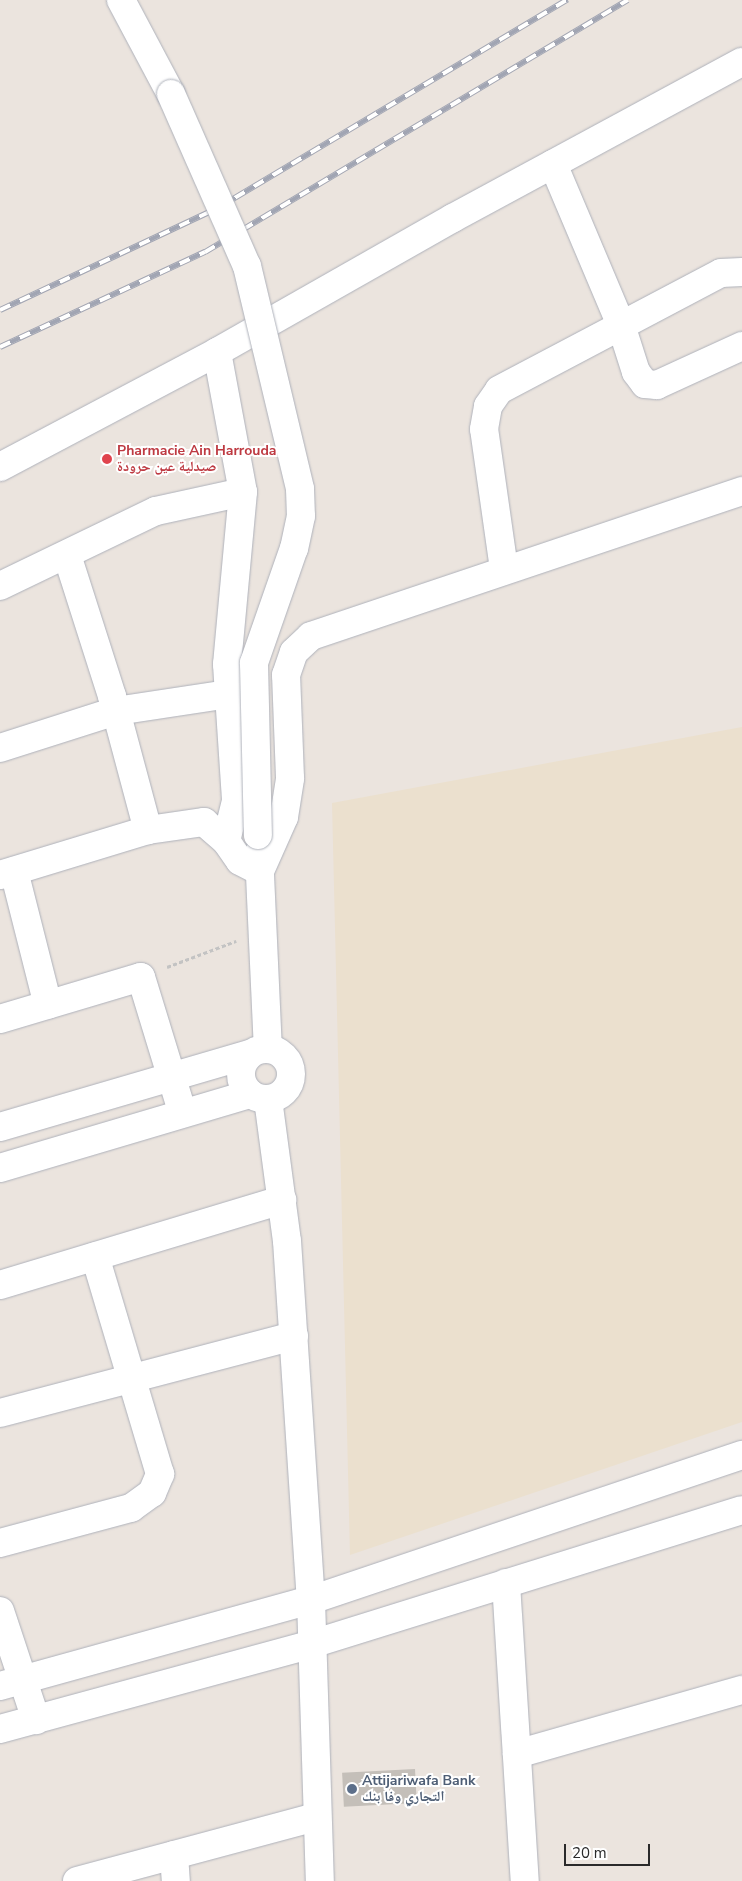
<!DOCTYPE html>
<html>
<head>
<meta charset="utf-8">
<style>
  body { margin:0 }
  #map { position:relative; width:742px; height:1881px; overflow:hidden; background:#ebe4de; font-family:"Nunito Sans","Noto Naskh Arabic",sans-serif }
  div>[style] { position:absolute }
  .education>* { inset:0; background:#ebe0ce }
  .building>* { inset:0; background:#c4bfb9; transform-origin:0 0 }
  .path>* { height:3px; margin-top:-1.5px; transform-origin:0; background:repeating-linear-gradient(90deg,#c3c3c3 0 4px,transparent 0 6.5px) }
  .roads { filter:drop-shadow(0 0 1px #aeb1ba) drop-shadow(0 0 1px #aeb1ba) }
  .minor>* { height:28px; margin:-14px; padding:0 14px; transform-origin:14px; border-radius:14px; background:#fff }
  .minor>.ring { margin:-14px; padding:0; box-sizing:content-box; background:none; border:28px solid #fff; border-radius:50% }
  .rail>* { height:5.5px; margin-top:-2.75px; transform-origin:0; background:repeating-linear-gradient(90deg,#fff 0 11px,#a1a5b3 0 22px); box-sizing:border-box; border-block:1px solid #a1a5b3 }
  .bridges { filter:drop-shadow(0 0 1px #aeb1ba) drop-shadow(0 0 1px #aeb1ba) }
  .minor-bridge>* { height:28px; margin:-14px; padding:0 14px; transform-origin:14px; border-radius:14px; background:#fff }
  .dots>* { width:14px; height:14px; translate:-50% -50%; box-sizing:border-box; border:2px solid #fff; border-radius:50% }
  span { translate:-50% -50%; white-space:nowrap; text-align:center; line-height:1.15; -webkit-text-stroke:4px #fff; paint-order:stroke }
  .health-label { font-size:14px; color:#be3a42; font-weight:700 }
  .left { translate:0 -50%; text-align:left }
  .service-label { font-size:14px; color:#4e5e75; font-weight:700 }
  .scale { position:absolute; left:564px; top:1844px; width:86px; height:22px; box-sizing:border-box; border:2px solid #2a2a2a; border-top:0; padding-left:6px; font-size:15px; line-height:18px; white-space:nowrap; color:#2a2a2a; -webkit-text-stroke:4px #fff; paint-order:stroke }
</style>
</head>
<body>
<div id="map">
  <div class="education">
    <div style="clip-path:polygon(742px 727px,742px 1422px,350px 1555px,332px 803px)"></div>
  </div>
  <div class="building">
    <div style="left:415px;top:1769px;width:34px;height:73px;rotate:87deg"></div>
  </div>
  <div class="path">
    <div style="left:167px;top:967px;width:74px;rotate:-20.6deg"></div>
  </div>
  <div class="roads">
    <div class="minor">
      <div style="left:121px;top:0;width:106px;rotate:62deg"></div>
      <div style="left:553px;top:164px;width:175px;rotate:67.1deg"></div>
      <div style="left:621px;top:325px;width:49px;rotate:72.3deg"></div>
      <div style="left:636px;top:372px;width:15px;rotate:53deg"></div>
      <div style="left:645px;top:384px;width:12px;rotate:5deg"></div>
      <div style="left:657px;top:385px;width:94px;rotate:-24.6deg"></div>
      <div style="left:217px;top:352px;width:142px;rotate:79.5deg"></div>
      <div style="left:243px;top:492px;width:173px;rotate:95.3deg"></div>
      <div style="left:227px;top:664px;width:137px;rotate:86.2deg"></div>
      <div style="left:236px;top:801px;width:41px;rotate:104deg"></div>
      <div style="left:0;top:467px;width:246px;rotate:-27.9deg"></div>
      <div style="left:217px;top:352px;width:271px;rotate:-29.6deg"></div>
      <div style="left:453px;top:218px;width:328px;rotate:-28.4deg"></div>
      <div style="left:67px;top:555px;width:148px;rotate:72.3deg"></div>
      <div style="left:112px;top:696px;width:139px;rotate:75deg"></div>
      <div style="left:504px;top:569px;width:141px;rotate:-98.1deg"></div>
      <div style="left:484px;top:429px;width:23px;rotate:-80deg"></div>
      <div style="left:488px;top:406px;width:19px;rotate:-55deg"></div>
      <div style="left:499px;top:390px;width:251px;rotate:-27.8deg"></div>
      <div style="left:721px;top:273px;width:21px;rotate:-3deg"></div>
      <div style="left:0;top:586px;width:173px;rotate:-25.7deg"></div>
      <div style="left:156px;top:511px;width:89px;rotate:-12.3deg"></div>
      <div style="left:0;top:748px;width:122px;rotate:-17.7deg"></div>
      <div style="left:116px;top:711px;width:114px;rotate:-8.6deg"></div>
      <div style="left:259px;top:853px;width:196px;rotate:87.4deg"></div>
      <div style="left:14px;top:871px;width:138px;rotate:75.8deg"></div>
      <div style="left:260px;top:871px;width:59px;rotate:-66deg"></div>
      <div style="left:284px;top:817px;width:39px;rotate:-81deg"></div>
      <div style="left:290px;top:778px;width:103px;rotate:-92.2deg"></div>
      <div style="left:286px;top:675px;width:24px;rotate:-71deg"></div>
      <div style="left:294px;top:652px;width:23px;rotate:-43deg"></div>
      <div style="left:311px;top:636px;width:455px;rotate:-18.6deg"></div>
      <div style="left:0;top:875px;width:155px;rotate:-16.9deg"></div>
      <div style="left:148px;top:830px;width:57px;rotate:-8.1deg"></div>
      <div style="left:204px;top:822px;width:29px;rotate:41deg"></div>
      <div style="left:226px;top:841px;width:24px;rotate:55deg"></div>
      <div style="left:240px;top:861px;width:22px;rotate:27deg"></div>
      <div style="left:0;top:1019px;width:147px;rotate:-16.6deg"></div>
      <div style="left:141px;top:977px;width:140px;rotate:73deg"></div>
      <div class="ring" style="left:241px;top:1049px;width:22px;height:22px"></div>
      <div style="left:268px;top:1099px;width:143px;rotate:82.4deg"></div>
      <div style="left:287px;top:1241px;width:360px;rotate:86.2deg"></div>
      <div style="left:311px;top:1600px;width:281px;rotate:88.2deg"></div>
      <div style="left:0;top:1127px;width:260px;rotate:-16.3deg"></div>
      <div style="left:0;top:1168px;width:261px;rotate:-16.5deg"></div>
      <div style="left:0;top:1285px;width:295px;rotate:-16.8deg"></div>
      <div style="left:0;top:1413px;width:304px;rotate:-14.7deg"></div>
      <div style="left:0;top:1543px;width:136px;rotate:-15deg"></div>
      <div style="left:131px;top:1508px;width:26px;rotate:-36deg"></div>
      <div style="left:152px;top:1493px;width:21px;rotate:-67deg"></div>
      <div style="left:160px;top:1474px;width:227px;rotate:-106.6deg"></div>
      <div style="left:506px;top:1583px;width:299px;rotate:86.4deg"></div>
      <div style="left:0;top:1611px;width:115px;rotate:71.7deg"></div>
      <div style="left:0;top:1686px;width:323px;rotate:-15.5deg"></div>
      <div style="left:311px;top:1600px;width:455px;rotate:-18.6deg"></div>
      <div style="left:0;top:1729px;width:323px;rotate:-15.2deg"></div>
      <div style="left:312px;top:1644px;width:450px;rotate:-17.3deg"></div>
      <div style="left:517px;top:1754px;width:234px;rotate:-15.9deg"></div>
      <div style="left:174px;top:1855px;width:26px;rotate:86deg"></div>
      <div style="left:77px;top:1881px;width:247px;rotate:-15deg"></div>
    </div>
  </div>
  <div class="rail">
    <div style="left:0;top:310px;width:238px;rotate:-25.1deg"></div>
    <div style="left:216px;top:209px;width:409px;rotate:-30.8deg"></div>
    <div style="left:0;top:347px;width:226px;rotate:-24.9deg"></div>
    <div style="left:205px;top:252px;width:492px;rotate:-30.8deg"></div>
  </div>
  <div class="bridges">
    <div class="minor-bridge">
      <div style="left:171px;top:94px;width:188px;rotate:66.2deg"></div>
      <div style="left:247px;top:266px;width:229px;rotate:76.6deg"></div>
      <div style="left:300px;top:489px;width:27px;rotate:88deg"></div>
      <div style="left:301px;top:516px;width:33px;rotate:102deg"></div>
      <div style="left:294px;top:548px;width:122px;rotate:109.2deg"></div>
      <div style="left:254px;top:663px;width:172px;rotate:88.7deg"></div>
    </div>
  </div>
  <div class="dots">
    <div style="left:107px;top:459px;background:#e0444e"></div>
    <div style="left:352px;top:1789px;background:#5c6f8a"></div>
  </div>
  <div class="health-label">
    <span class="left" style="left:117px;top:459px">Pharmacie Ain Harrouda<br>صيدلية عين حرودة</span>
  </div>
  <div class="service-label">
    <span class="left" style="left:362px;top:1789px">Attijariwafa Bank<br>التجاري وفا بنك</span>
  </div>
  <div class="scale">20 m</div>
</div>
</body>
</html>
